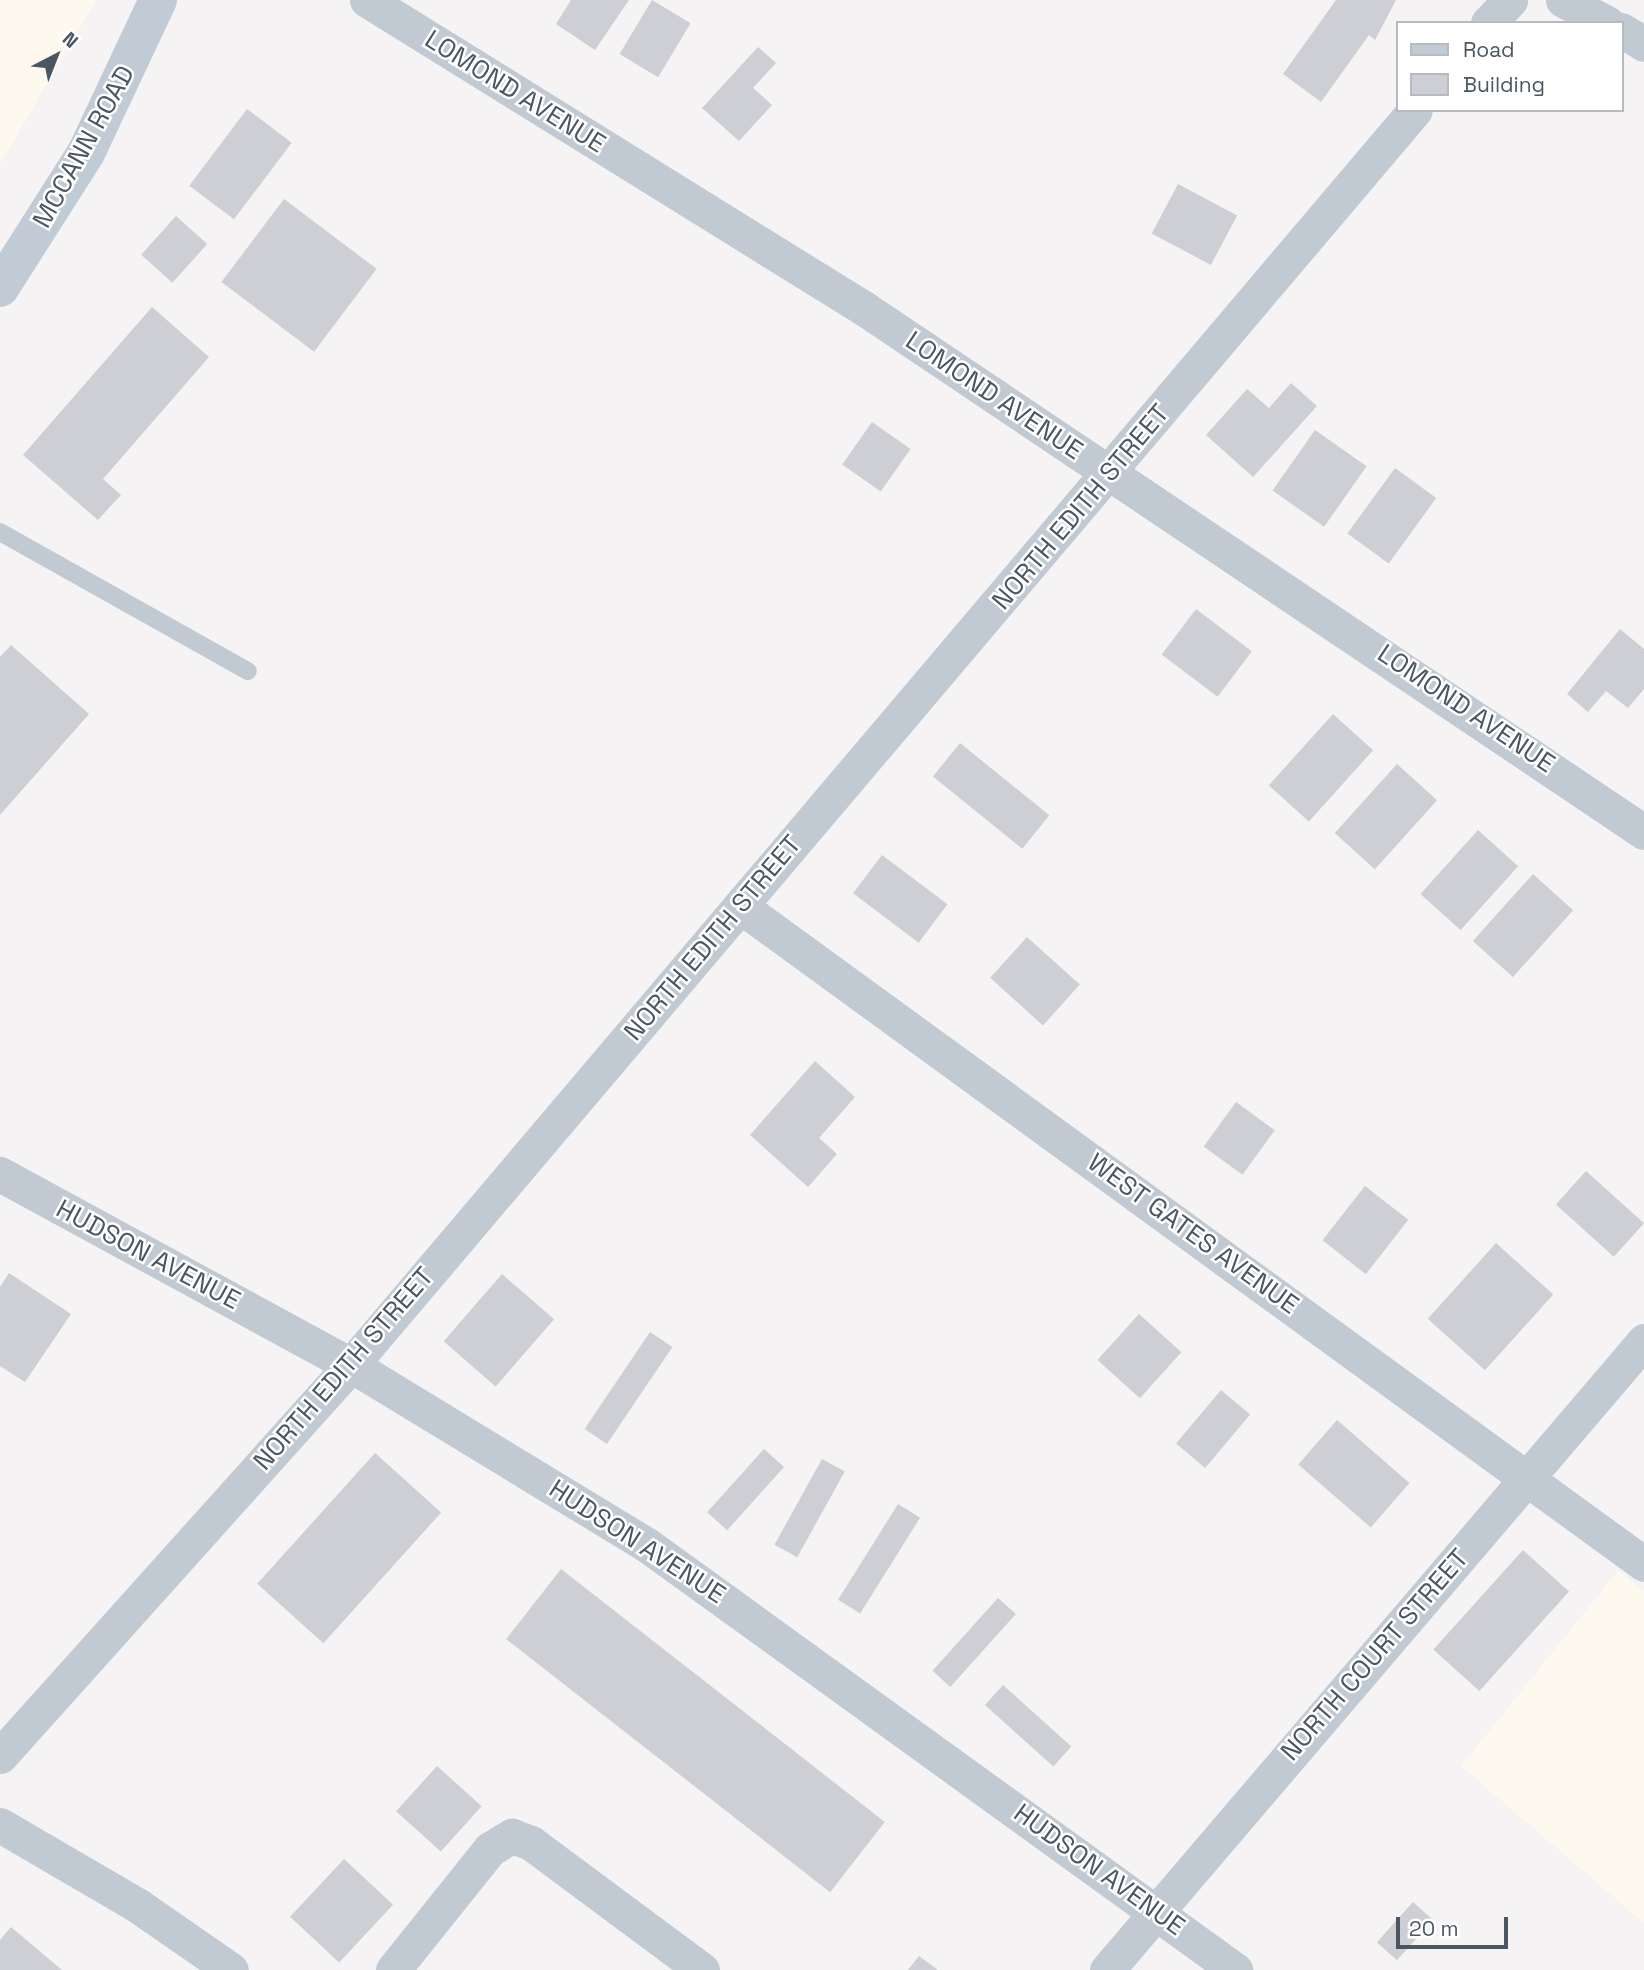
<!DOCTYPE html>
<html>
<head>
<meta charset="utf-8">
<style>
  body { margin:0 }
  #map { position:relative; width:1644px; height:1970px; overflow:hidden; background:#f5f3f3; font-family:"Space Grotesk",sans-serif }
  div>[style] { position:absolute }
  .commercial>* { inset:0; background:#fdf9ef }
  .building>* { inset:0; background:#cdcfd5; transform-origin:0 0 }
  .lane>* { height:18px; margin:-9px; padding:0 9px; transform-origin:9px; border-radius:9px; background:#c1cad2 }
  .street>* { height:35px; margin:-17.5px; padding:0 17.5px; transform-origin:17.5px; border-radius:17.5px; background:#c1cad2 }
  .secondary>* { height:38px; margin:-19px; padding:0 19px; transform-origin:19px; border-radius:19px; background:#c1cbd6 }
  span { translate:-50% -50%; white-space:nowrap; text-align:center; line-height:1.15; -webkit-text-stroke:5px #fff; paint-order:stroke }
  .street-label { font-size:26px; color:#4a5661 }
  .legend { position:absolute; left:1396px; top:21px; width:228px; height:91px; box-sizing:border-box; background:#fff; border:2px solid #b7bbc0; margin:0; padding:9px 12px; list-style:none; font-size:21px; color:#4a5661 }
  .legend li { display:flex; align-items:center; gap:14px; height:35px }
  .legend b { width:35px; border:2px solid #b7bbc0 }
  .north { position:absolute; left:21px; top:21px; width:70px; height:70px; -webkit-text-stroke:5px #fff; paint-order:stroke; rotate:42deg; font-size:19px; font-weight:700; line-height:28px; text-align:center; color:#4a5661 }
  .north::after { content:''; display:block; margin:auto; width:24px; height:32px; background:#4a5661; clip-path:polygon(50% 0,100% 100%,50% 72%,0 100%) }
  .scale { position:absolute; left:1396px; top:1917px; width:112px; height:32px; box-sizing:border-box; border:4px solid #4a5661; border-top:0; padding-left:9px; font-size:21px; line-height:24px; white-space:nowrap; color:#4a5661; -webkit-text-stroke:5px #fff; paint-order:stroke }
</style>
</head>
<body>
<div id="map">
  <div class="commercial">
    <div style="clip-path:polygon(0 0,96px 0,0 164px)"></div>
    <div style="clip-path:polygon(1618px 1571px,1644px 1591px,1644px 1923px,1461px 1766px)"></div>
  </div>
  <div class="building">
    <div style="clip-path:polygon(571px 0,629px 0,595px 50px,556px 24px)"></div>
    <div style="left:652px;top:0;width:45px;height:63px;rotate:31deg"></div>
    <div style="clip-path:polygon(1336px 0,1396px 0,1375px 40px,1369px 35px,1321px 102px,1283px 74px)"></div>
    <div style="clip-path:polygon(758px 47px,776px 63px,753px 88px,772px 105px,739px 141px,702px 108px)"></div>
    <div style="left:247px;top:109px;width:56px;height:96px;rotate:37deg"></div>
    <div style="left:1178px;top:184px;width:67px;height:56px;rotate:28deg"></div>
    <div style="left:284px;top:199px;width:116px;height:104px;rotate:37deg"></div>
    <div style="left:176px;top:216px;width:42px;height:52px;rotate:42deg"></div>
    <div style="clip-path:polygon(152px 307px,209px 357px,103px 479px,121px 495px,98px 520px,23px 455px)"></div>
    <div style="clip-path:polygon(1291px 383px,1317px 406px,1253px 477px,1206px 435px,1247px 389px,1269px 408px)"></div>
    <div style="left:872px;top:422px;width:47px;height:52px;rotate:35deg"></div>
    <div style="left:1315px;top:430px;width:63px;height:74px;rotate:35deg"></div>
    <div style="left:1395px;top:468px;width:51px;height:81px;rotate:36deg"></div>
    <div style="left:1196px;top:609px;width:70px;height:57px;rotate:37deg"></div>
    <div style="clip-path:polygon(1620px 629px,1644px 649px,1644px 689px,1628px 708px,1606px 691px,1588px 712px,1567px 694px)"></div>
    <div style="clip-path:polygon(11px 645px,89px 714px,0 815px,0 657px)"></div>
    <div style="left:1333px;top:714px;width:54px;height:96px;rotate:42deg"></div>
    <div style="left:960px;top:743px;width:115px;height:43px;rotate:39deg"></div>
    <div style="left:1397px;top:764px;width:54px;height:93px;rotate:42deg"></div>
    <div style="left:1478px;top:830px;width:54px;height:86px;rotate:42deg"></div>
    <div style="left:882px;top:855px;width:82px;height:48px;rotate:37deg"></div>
    <div style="left:1533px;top:874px;width:54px;height:90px;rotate:42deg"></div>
    <div style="left:1027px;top:937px;width:71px;height:55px;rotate:42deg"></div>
    <div style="clip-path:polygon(815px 1061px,855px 1097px,819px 1138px,837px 1154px,808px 1187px,750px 1135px)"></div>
    <div style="left:1236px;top:1102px;width:48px;height:55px;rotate:36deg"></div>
    <div style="left:1586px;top:1171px;width:78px;height:45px;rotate:42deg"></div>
    <div style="left:1365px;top:1186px;width:55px;height:69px;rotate:38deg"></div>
    <div style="left:1496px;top:1243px;width:77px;height:102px;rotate:42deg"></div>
    <div style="clip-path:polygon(9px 1273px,71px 1314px,25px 1382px,0 1366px,0 1287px)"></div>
    <div style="left:502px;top:1274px;width:69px;height:89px;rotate:41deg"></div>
    <div style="left:1139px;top:1314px;width:57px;height:62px;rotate:42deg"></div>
    <div style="left:650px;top:1332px;width:27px;height:117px;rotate:34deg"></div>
    <div style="left:1221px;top:1390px;width:38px;height:70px;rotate:40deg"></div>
    <div style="left:1337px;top:1420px;width:96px;height:59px;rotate:41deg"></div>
    <div style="left:764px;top:1449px;width:27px;height:85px;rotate:42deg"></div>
    <div style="left:375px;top:1453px;width:89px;height:176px;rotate:42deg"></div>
    <div style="left:822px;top:1459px;width:26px;height:98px;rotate:29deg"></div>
    <div style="left:898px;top:1504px;width:26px;height:113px;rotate:32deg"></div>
    <div style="left:1523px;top:1550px;width:62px;height:134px;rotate:42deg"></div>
    <div style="left:561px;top:1569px;width:411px;height:89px;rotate:38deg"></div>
    <div style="left:998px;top:1598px;width:24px;height:98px;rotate:42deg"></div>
    <div style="left:1003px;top:1685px;width:92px;height:27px;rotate:42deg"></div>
    <div style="left:437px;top:1766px;width:60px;height:61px;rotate:42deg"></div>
    <div style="left:344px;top:1859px;width:67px;height:79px;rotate:43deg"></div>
    <div style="left:1413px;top:1902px;width:27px;height:54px;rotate:42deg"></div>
    <div style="clip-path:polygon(11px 1927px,62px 1970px,0 1970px,0 1940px)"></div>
    <div style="clip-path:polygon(919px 1956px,938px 1970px,908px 1970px)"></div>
  </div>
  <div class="lane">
    <div style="left:0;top:532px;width:284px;rotate:29.3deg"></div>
  </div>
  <div class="street">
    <div style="left:367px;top:0;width:586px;rotate:31.82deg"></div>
    <div style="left:865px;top:309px;width:938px;rotate:33.88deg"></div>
    <div style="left:1563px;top:0;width:50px;rotate:27.6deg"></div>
    <div style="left:1488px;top:23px;width:32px;rotate:-46deg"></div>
    <div style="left:1621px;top:30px;width:27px;rotate:31deg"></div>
    <div style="left:740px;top:906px;width:1118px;rotate:36.05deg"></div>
    <div style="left:0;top:1174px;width:400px;rotate:28.6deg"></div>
    <div style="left:351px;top:1365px;width:346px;rotate:31.3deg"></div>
    <div style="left:647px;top:1545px;width:726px;rotate:35.86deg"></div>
    <div style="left:0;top:1756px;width:525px;rotate:-48.09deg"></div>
    <div style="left:351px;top:1365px;width:1645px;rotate:-49.71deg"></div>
    <div style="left:0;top:1825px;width:159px;rotate:30.3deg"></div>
    <div style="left:137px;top:1905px;width:114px;rotate:34.7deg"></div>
    <div style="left:393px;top:1970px;width:155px;rotate:-51.3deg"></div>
    <div style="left:490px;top:1849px;width:26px;rotate:-31deg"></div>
    <div style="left:512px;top:1836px;width:20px;rotate:20deg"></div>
    <div style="left:531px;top:1843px;width:213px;rotate:36.6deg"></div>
    <div style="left:1107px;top:1970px;width:827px;rotate:-49.51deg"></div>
  </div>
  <div class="secondary">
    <div style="left:0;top:288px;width:160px;rotate:-57.5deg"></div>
    <div style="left:86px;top:153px;width:169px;rotate:-64.8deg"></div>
  </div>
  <div class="street-label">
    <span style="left:515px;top:92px;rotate:32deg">LOMOND AVENUE</span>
    <span style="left:84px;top:147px;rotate:-61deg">MCCANN ROAD</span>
    <span style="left:994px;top:396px;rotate:34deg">LOMOND AVENUE</span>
    <span style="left:1081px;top:507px;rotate:-50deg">NORTH EDITH STREET</span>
    <span style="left:1466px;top:709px;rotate:34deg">LOMOND AVENUE</span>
    <span style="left:713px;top:938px;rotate:-50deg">NORTH EDITH STREET</span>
    <span style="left:1193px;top:1234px;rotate:36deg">WEST GATES AVENUE</span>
    <span style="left:148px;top:1255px;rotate:28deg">HUDSON AVENUE</span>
    <span style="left:344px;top:1369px;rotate:-49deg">NORTH EDITH STREET</span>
    <span style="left:637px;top:1542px;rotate:33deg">HUDSON AVENUE</span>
    <span style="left:1375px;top:1655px;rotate:-49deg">NORTH COURT STREET</span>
    <span style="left:1099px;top:1870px;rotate:36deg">HUDSON AVENUE</span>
  </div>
  <ul class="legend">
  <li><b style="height:9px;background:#c1cbd6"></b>Road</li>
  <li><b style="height:19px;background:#cdcfd5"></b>Building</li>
  </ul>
  <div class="north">N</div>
  <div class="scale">20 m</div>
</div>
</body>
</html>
